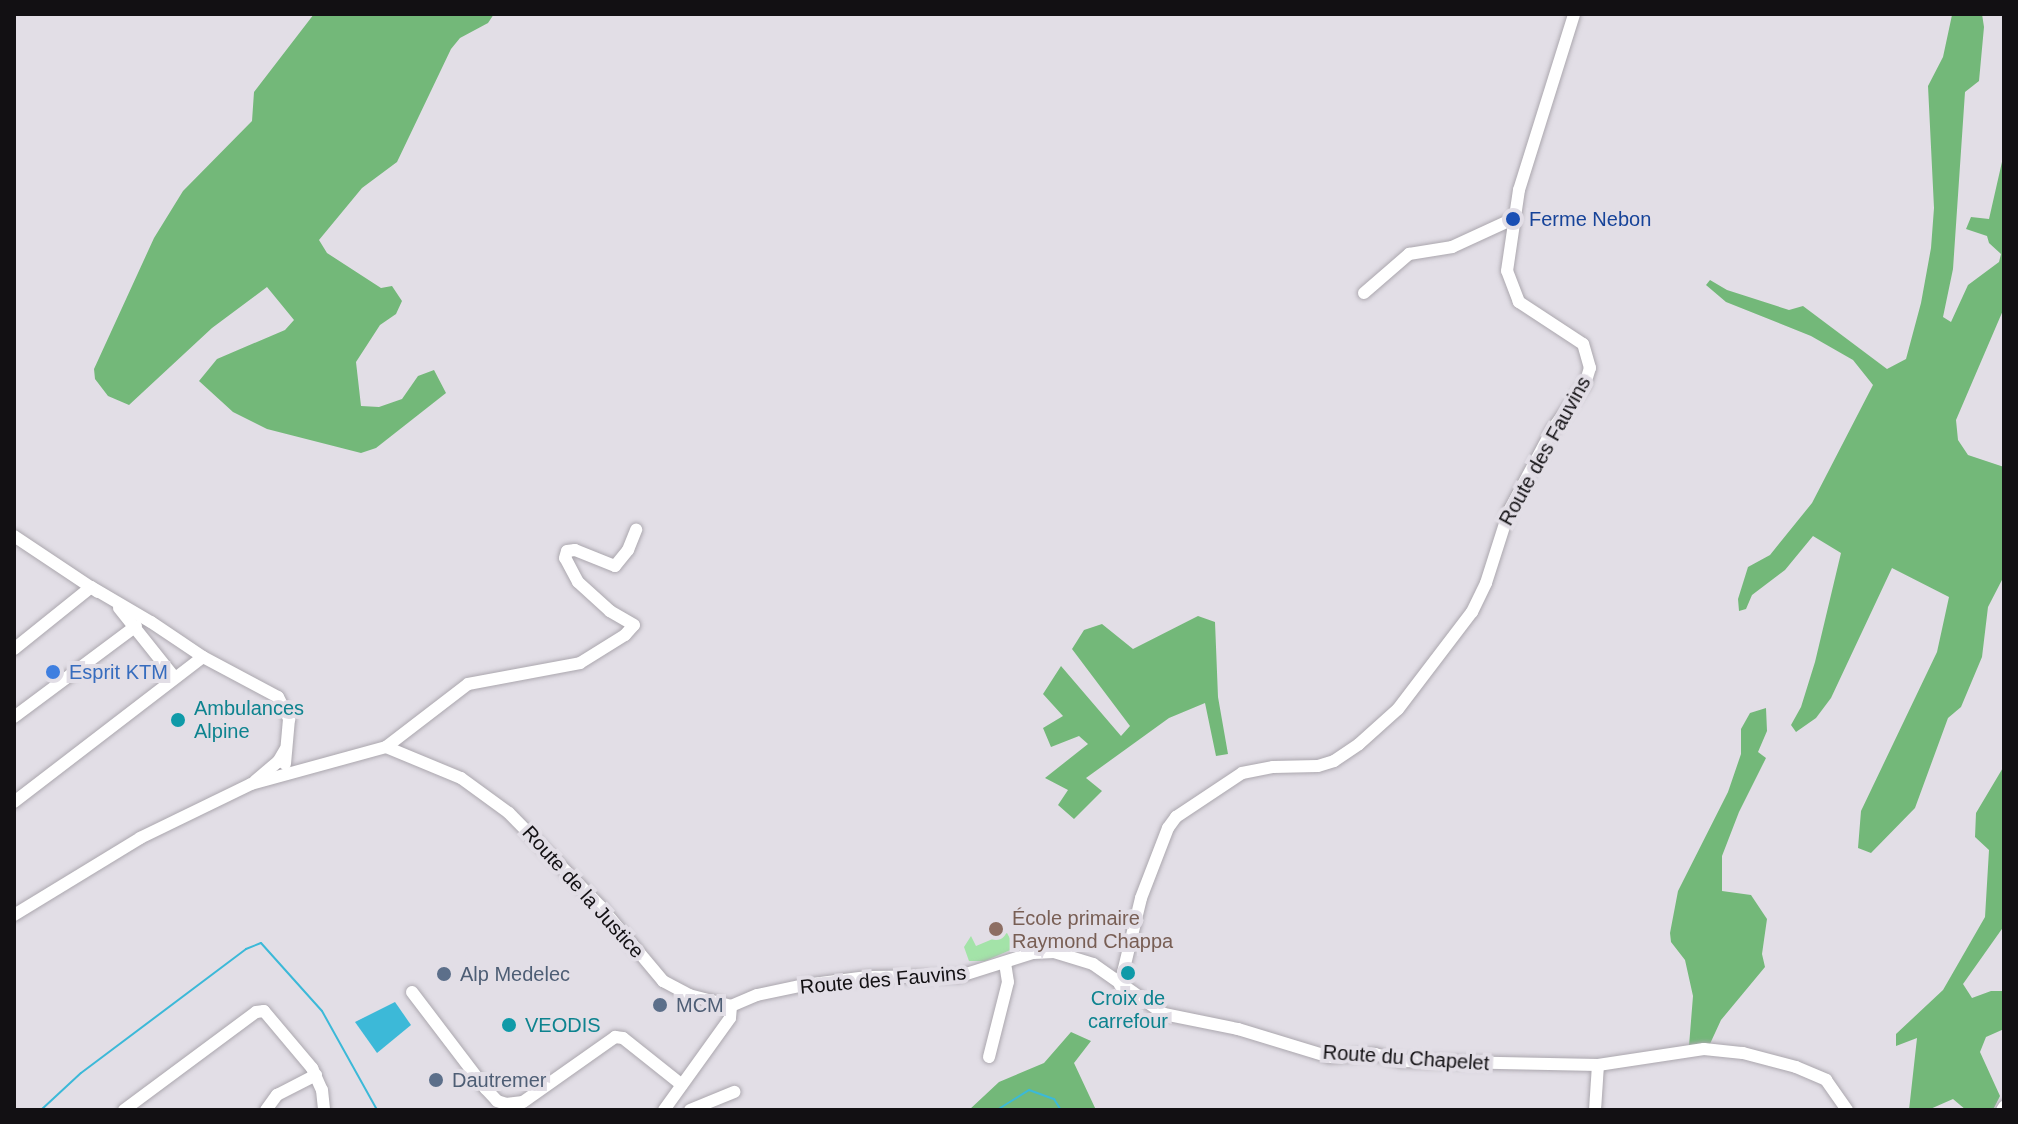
<!DOCTYPE html>
<html>
<head>
<meta charset="utf-8">
<style>
  body { margin:0 }
  #map { position:relative; width:2018px; height:1124px; overflow:hidden; background:#e2dee6; font-family:Arial,sans-serif }
  div>[style] { position:absolute }
  .green>* { inset:0; background:#a3e3a8 }
  .forest>* { inset:0; background:#73b879 }
  .water>* { inset:0; background:#3cb9d8 }
  .stream>* { height:2px; margin:-1px; padding:0 1px; transform-origin:1px; border-radius:1px; background:#3cb9d8 }
  .roads { filter:drop-shadow(0 0 2px #aba7ae) drop-shadow(0 0 2px #aba7ae) }
  .minor>* { height:12px; margin:-6px; padding:0 6px; transform-origin:6px; border-radius:6px; background:#fff }
  .dots>* { width:22px; height:22px; translate:-50% -50%; box-sizing:border-box; border:4px solid #e2dee6; border-radius:50% }
  span { translate:-50% -50%; white-space:nowrap; text-align:center; line-height:1.15; -webkit-text-stroke:8px #e2dee6; paint-order:stroke }
  .transit-label { font-size:20px; color:#164399 }
  .left { translate:0 -50%; text-align:left }
  .street-label { font-size:20px; color:#121013 }
  .shop-label { font-size:20px; color:#366cbe }
  .culture-label { font-size:20px; color:#0d838f }
  .education-label { font-size:20px; color:#785e54 }
  .service-label { font-size:20px; color:#4e5e75 }
  .frame { position:absolute; inset:0; border:16px solid #121013; pointer-events:none }
</style>
</head>
<body>
<div id="map">
  <div class="green">
    <div style="clip-path:polygon(1007px 933px,1015px 948px,985px 961px,969px 961px,964px 947px,971px 936px,976px 946px)"></div>
  </div>
  <div class="forest">
    <div style="clip-path:polygon(314px 14px,494px 14px,488px 23px,460px 38px,451px 49px,397px 162px,362px 188px,319px 240px,327px 253px,381px 288px,392px 286px,402px 301px,396px 314px,380px 325px,356px 362px,361px 406px,379px 407px,402px 399px,418px 376px,434px 370px,446px 393px,376px 448px,361px 453px,267px 429px,233px 412px,199px 381px,217px 359px,285px 330px,294px 320px,267px 287px,212px 328px,129px 405px,108px 396px,95px 379px,94px 369px,154px 238px,183px 191px,252px 121px,254px 92px)"></div>
    <div style="clip-path:polygon(1949px 14px,1982px 14px,1984px 27px,1979px 81px,1965px 92px,1953px 269px,1943px 317px,1951px 322px,1968px 285px,1999px 262px,2001px 254px,1989px 243px,1987px 236px,1966px 229px,1971px 217px,1989px 219px,2004px 153px,2004px 308px,1956px 420px,1958px 440px,1968px 455px,2004px 467px,2004px 576px,1988px 607px,1982px 657px,1961px 707px,1948px 718px,1915px 808px,1871px 853px,1858px 848px,1861px 811px,1937px 652px,1949px 597px,1892px 568px,1831px 698px,1816px 718px,1796px 732px,1791px 725px,1801px 707px,1815px 662px,1841px 553px,1813px 536px,1785px 570px,1752px 595px,1746px 609px,1739px 611px,1738px 599px,1748px 567px,1770px 555px,1812px 503px,1873px 385px,1853px 360px,1811px 336px,1726px 302px,1706px 285px,1710px 280px,1727px 290px,1789px 310px,1803px 306px,1887px 369px,1906px 359px,1921px 303px,1931px 248px,1934px 208px,1928px 86px,1943px 57px,1952px 15px)"></div>
    <div style="clip-path:polygon(1198px 616px,1215px 622px,1218px 697px,1228px 754px,1216px 756px,1205px 703px,1169px 718px,1086px 778px,1102px 791px,1074px 819px,1058px 805px,1068px 790px,1045px 778px,1088px 744px,1079px 736px,1051px 747px,1043px 728px,1063px 716px,1043px 694px,1061px 666px,1121px 736px,1130px 726px,1072px 649px,1084px 630px,1102px 624px,1133px 649px)"></div>
    <div style="clip-path:polygon(1766px 708px,1767px 731px,1758px 752px,1766px 758px,1739px 812px,1722px 856px,1722px 891px,1751px 895px,1767px 919px,1762px 954px,1765px 967px,1721px 1020px,1709px 1046px,1689px 1046px,1693px 996px,1685px 960px,1671px 942px,1670px 933px,1678px 891px,1728px 792px,1741px 754px,1741px 729px,1750px 713px)"></div>
    <div style="clip-path:polygon(2004px 766px,2004px 926px,1963px 984px,1972px 998px,1991px 991px,2004px 991px,2004px 1029px,1986px 1037px,1980px 1052px,2000px 1096px,1993px 1110px,1966px 1110px,1953px 1099px,1928px 1110px,1909px 1110px,1917px 1038px,1896px 1046px,1896px 1034px,1943px 990px,1985px 917px,1989px 850px,1975px 837px,1976px 813px)"></div>
    <div style="clip-path:polygon(1071px 1032px,1091px 1041px,1074px 1063px,1096px 1110px,969px 1110px,999px 1082px,1044px 1063px)"></div>
  </div>
  <div class="water">
    <div style="clip-path:polygon(395px 1002px,411px 1025px,377px 1053px,355px 1022px)"></div>
  </div>
  <div class="stream">
    <div style="left:41px;top:1110px;width:54px;rotate:-42.8deg"></div>
    <div style="left:81px;top:1073px;width:206px;rotate:-36.9deg"></div>
    <div style="left:246px;top:949px;width:16px;rotate:-22deg"></div>
    <div style="left:261px;top:943px;width:91px;rotate:48.1deg"></div>
    <div style="left:322px;top:1011px;width:113px;rotate:60.9deg"></div>
    <div style="left:997px;top:1110px;width:38px;rotate:-32deg"></div>
    <div style="left:1029px;top:1090px;width:27px;rotate:20deg"></div>
    <div style="left:1054px;top:1099px;width:13px;rotate:58deg"></div>
  </div>
  <div class="roads">
    <div class="minor">
      <div style="left:1364px;top:293px;width:60px;rotate:-40.9deg"></div>
      <div style="left:1409px;top:254px;width:44px;rotate:-9.2deg"></div>
      <div style="left:1452px;top:247px;width:67px;rotate:-24.7deg"></div>
      <div style="left:14px;top:536px;width:101px;rotate:33.7deg"></div>
      <div style="left:91px;top:587px;width:69px;rotate:30.3deg"></div>
      <div style="left:151px;top:622px;width:63px;rotate:33.9deg"></div>
      <div style="left:203px;top:657px;width:85px;rotate:28.1deg"></div>
      <div style="left:278px;top:697px;width:25px;rotate:63deg"></div>
      <div style="left:289px;top:719px;width:45px;rotate:95.1deg"></div>
      <div style="left:119px;top:608px;width:88px;rotate:51.4deg"></div>
      <div style="left:14px;top:649px;width:99px;rotate:-38.8deg"></div>
      <div style="left:14px;top:717px;width:152px;rotate:-36.7deg"></div>
      <div style="left:386px;top:747px;width:103px;rotate:-37.5deg"></div>
      <div style="left:468px;top:684px;width:114px;rotate:-10.6deg"></div>
      <div style="left:580px;top:663px;width:53px;rotate:-31.9deg"></div>
      <div style="left:625px;top:635px;width:13px;rotate:-48deg"></div>
      <div style="left:634px;top:625px;width:28px;rotate:-150deg"></div>
      <div style="left:610px;top:611px;width:43px;rotate:-137.8deg"></div>
      <div style="left:578px;top:582px;width:27px;rotate:-118deg"></div>
      <div style="left:565px;top:558px;width:7px;rotate:-74deg"></div>
      <div style="left:567px;top:551px;width:8px;rotate:-7deg"></div>
      <div style="left:575px;top:550px;width:43px;rotate:21.8deg"></div>
      <div style="left:615px;top:566px;width:21px;rotate:-51deg"></div>
      <div style="left:628px;top:550px;width:22px;rotate:-68deg"></div>
      <div style="left:255px;top:781px;width:30px;rotate:-40deg"></div>
      <div style="left:278px;top:762px;width:14px;rotate:-60deg"></div>
      <div style="left:14px;top:802px;width:238px;rotate:-37.5deg"></div>
      <div style="left:14px;top:915px;width:148px;rotate:-31.4deg"></div>
      <div style="left:140px;top:838px;width:123px;rotate:-25.9deg"></div>
      <div style="left:251px;top:784px;width:140px;rotate:-15.3deg"></div>
      <div style="left:386px;top:747px;width:81px;rotate:22.5deg"></div>
      <div style="left:461px;top:778px;width:59px;rotate:36.1deg"></div>
      <div style="left:509px;top:813px;width:132px;rotate:45.6deg"></div>
      <div style="left:601px;top:907px;width:97px;rotate:50deg"></div>
      <div style="left:663px;top:981px;width:30px;rotate:28deg"></div>
      <div style="left:689px;top:995px;width:43px;rotate:14.7deg"></div>
      <div style="left:1120px;top:985px;width:89px;rotate:-76.4deg"></div>
      <div style="left:1141px;top:898px;width:75px;rotate:-68.9deg"></div>
      <div style="left:1168px;top:828px;width:14px;rotate:-54deg"></div>
      <div style="left:1176px;top:817px;width:79px;rotate:-33.7deg"></div>
      <div style="left:1242px;top:773px;width:32px;rotate:-11deg"></div>
      <div style="left:1273px;top:767px;width:45px;rotate:-1.3deg"></div>
      <div style="left:1318px;top:766px;width:17px;rotate:-17deg"></div>
      <div style="left:1334px;top:761px;width:30px;rotate:-34deg"></div>
      <div style="left:1359px;top:744px;width:52px;rotate:-41.9deg"></div>
      <div style="left:1398px;top:709px;width:122px;rotate:-52.7deg"></div>
      <div style="left:1472px;top:612px;width:32px;rotate:-64deg"></div>
      <div style="left:1486px;top:583px;width:76px;rotate:-72.3deg"></div>
      <div style="left:1509px;top:511px;width:92px;rotate:-62deg"></div>
      <div style="left:1552px;top:430px;width:57px;rotate:-54.3deg"></div>
      <div style="left:1585px;top:384px;width:17px;rotate:-73deg"></div>
      <div style="left:1590px;top:368px;width:25px;rotate:-106deg"></div>
      <div style="left:1583px;top:344px;width:77px;rotate:-146.7deg"></div>
      <div style="left:1519px;top:302px;width:33px;rotate:-111deg"></div>
      <div style="left:1507px;top:271px;width:82px;rotate:-81.6deg"></div>
      <div style="left:1519px;top:190px;width:184px;rotate:-72.6deg"></div>
      <div style="left:412px;top:992px;width:122px;rotate:52.7deg"></div>
      <div style="left:486px;top:1089px;width:16px;rotate:47deg"></div>
      <div style="left:497px;top:1101px;width:9px;rotate:18deg"></div>
      <div style="left:506px;top:1104px;width:17px;rotate:-7deg"></div>
      <div style="left:523px;top:1102px;width:113px;rotate:-35.2deg"></div>
      <div style="left:615px;top:1037px;width:8px;rotate:7deg"></div>
      <div style="left:623px;top:1038px;width:75px;rotate:38.5deg"></div>
      <div style="left:731px;top:1006px;width:28px;rotate:-23deg"></div>
      <div style="left:757px;top:995px;width:49px;rotate:-11.8deg"></div>
      <div style="left:805px;top:985px;width:63px;rotate:-7.4deg"></div>
      <div style="left:867px;top:977px;width:93px;rotate:-0.6deg"></div>
      <div style="left:960px;top:976px;width:77px;rotate:-17.5deg"></div>
      <div style="left:1033px;top:953px;width:21px;rotate:-3deg"></div>
      <div style="left:1054px;top:952px;width:41px;rotate:17.1deg"></div>
      <div style="left:1093px;top:964px;width:87px;rotate:35.2deg"></div>
      <div style="left:1164px;top:1014px;width:76px;rotate:11.5deg"></div>
      <div style="left:1238px;top:1029px;width:96px;rotate:16.9deg"></div>
      <div style="left:1330px;top:1057px;width:45px;rotate:-3.8deg"></div>
      <div style="left:1375px;top:1054px;width:28px;rotate:15deg"></div>
      <div style="left:1402px;top:1061px;width:196px;rotate:1.2deg"></div>
      <div style="left:1598px;top:1065px;width:107px;rotate:-8.6deg"></div>
      <div style="left:1704px;top:1049px;width:39px;rotate:6deg"></div>
      <div style="left:1743px;top:1053px;width:55px;rotate:14.8deg"></div>
      <div style="left:1796px;top:1067px;width:33px;rotate:23deg"></div>
      <div style="left:1826px;top:1080px;width:37px;rotate:55deg"></div>
      <div style="left:989px;top:1057px;width:77px;rotate:-75.8deg"></div>
      <div style="left:1008px;top:982px;width:19px;rotate:-99deg"></div>
      <div style="left:124px;top:1110px;width:164px;rotate:-36.6deg"></div>
      <div style="left:256px;top:1012px;width:8px;rotate:-7deg"></div>
      <div style="left:264px;top:1011px;width:75px;rotate:49.9deg"></div>
      <div style="left:312px;top:1068px;width:24px;rotate:66deg"></div>
      <div style="left:322px;top:1090px;width:20px;rotate:84deg"></div>
      <div style="left:266px;top:1110px;width:19px;rotate:-54deg"></div>
      <div style="left:277px;top:1095px;width:44px;rotate:-27.1deg"></div>
      <div style="left:664px;top:1110px;width:113px;rotate:-54.3deg"></div>
      <div style="left:730px;top:1018px;width:12px;rotate:-85deg"></div>
      <div style="left:690px;top:1110px;width:48px;rotate:-22.2deg"></div>
      <div style="left:1595px;top:1110px;width:45px;rotate:-86.2deg"></div>
      <div style="left:2002px;top:1110px;width:4px;rotate:-56deg"></div>
    </div>
  </div>
  <div class="dots">
    <div style="left:1513px;top:219px;background:#1a4fb4"></div>
    <div style="left:53px;top:672px;background:#3f7fe0"></div>
    <div style="left:178px;top:720px;background:#0f9aa8"></div>
    <div style="left:996px;top:929px;background:#8d6e63"></div>
    <div style="left:1128px;top:973px;background:#0f9aa8"></div>
    <div style="left:444px;top:974px;background:#5c6f8a"></div>
    <div style="left:660px;top:1005px;background:#5c6f8a"></div>
    <div style="left:509px;top:1025px;background:#0f9aa8"></div>
    <div style="left:436px;top:1080px;background:#5c6f8a"></div>
  </div>
  <div class="transit-label">
    <span class="left" style="left:1529px;top:219px">Ferme Nebon</span>
  </div>
  <div class="street-label">
    <span style="left:1545px;top:451px;rotate:-61deg">Route des Fauvins</span>
    <span style="left:583px;top:892px;rotate:48deg">Route de la Justice</span>
    <span style="left:883px;top:980px;rotate:-5deg">Route des Fauvins</span>
    <span style="left:1406px;top:1058px;rotate:4deg">Route du Chapelet</span>
  </div>
  <div class="shop-label">
    <span class="left" style="left:69px;top:672px">Esprit KTM</span>
  </div>
  <div class="culture-label">
    <span class="left" style="left:194px;top:720px">Ambulances<br>Alpine</span>
    <span style="left:1128px;top:1010px">Croix de<br>carrefour</span>
    <span class="left" style="left:525px;top:1025px">VEODIS</span>
  </div>
  <div class="education-label">
    <span class="left" style="left:1012px;top:930px">École primaire<br>Raymond Chappa</span>
  </div>
  <div class="service-label">
    <span class="left" style="left:460px;top:974px">Alp Medelec</span>
    <span class="left" style="left:676px;top:1005px">MCM</span>
    <span class="left" style="left:452px;top:1080px">Dautremer</span>
  </div>
  <div class="frame"></div>
</div>
</body>
</html>
